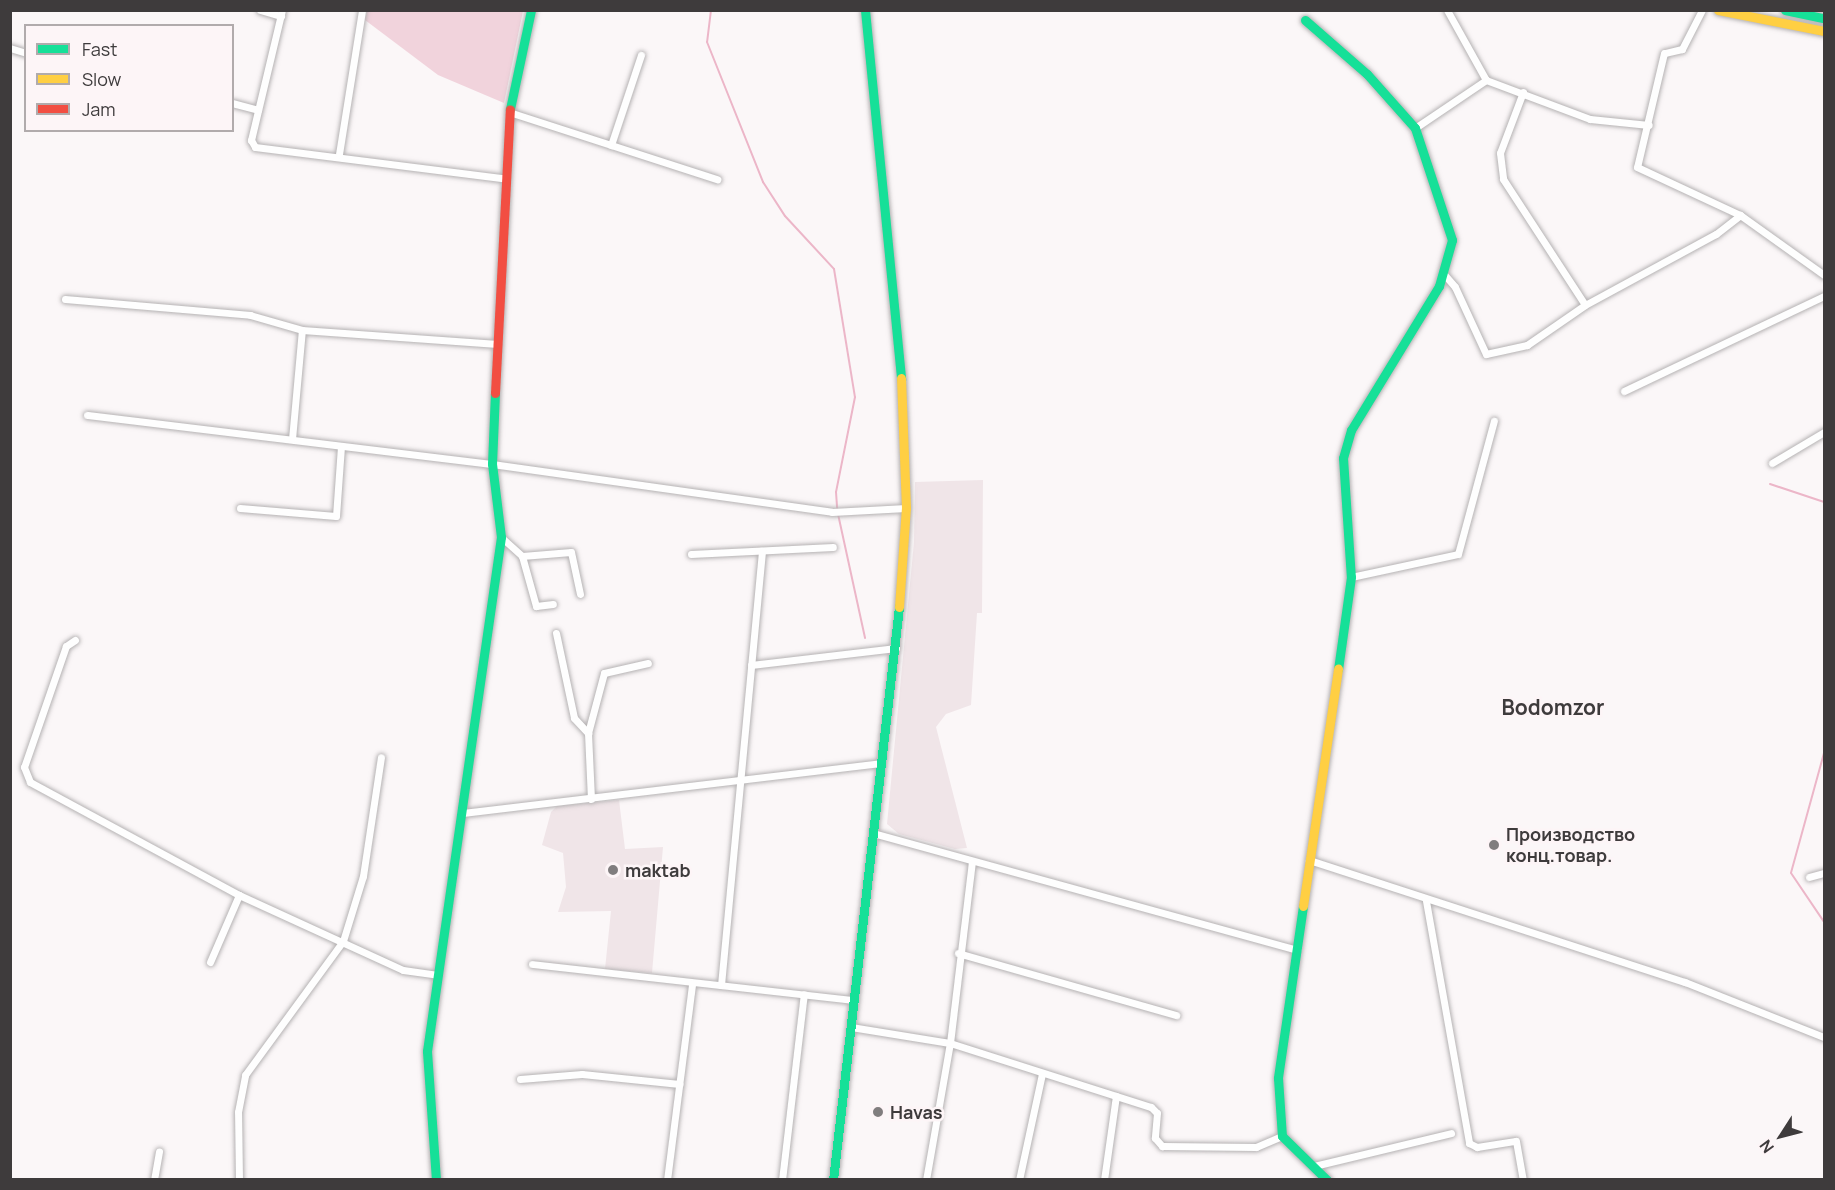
<!DOCTYPE html>
<html>
<head>
<meta charset="utf-8">
<style>
  body { margin:0 }
  #map { position:relative; width:1835px; height:1190px; overflow:hidden; background:#fbf7f8; font-family:Manrope,sans-serif }
  div>[style] { position:absolute }
  .built>* { inset:0; background:#f0e5e8 }
  .green>* { inset:0; background:#f1d3dc }
  .stream>* { height:2px; margin:-1px; padding:0 1px; transform-origin:1px; border-radius:1px; background:#ecb6c8 }
  .roads { filter:drop-shadow(0 0 2px #b5b2b3) drop-shadow(0 0 2px #b5b2b3) }
  .street>* { height:7px; margin:-3.5px; padding:0 3.5px; transform-origin:3.5px; border-radius:3.5px; background:#fefefe }
  .fast>* { height:9px; margin:-4.5px; padding:0 4.5px; transform-origin:4.5px; border-radius:4.5px; background:#16e098 }
  .slow>* { height:9px; margin:-4.5px; padding:0 4.5px; transform-origin:4.5px; border-radius:4.5px; background:#ffcf43 }
  .jam>* { height:9px; margin:-4.5px; padding:0 4.5px; transform-origin:4.5px; border-radius:4.5px; background:#f24e42 }
  .dots>* { width:16px; height:16px; translate:-50% -50%; box-sizing:border-box; border:3px solid #fdf5f7; border-radius:50% }
  span { translate:-50% -50%; white-space:nowrap; text-align:center; line-height:1.15; -webkit-text-stroke:5px #fdf5f7; paint-order:stroke }
  .poi-label { font-size:18px; color:#3e3b3c; font-weight:700 }
  .left { translate:0 -50%; text-align:left }
  .quarter-label { font-size:21px; color:#3e3b3c; font-weight:700 }
  .frame { position:absolute; inset:0; border:12px solid #3e3b3c; pointer-events:none }
  .legend { position:absolute; left:24px; top:24px; width:210px; height:108px; box-sizing:border-box; background:#fdf5f7; border:2px solid #b1abac; margin:0; padding:8px 10px; list-style:none; font-size:18px; color:#3e3b3c }
  .legend li { display:flex; align-items:center; gap:12px; height:30px }
  .legend b { width:30px; border:2px solid #b1abac }
  .north { position:absolute; left:1751px; top:1106px; width:60px; height:60px; -webkit-text-stroke:4px #fdf5f7; paint-order:stroke; rotate:234deg; font-size:16px; font-weight:700; line-height:24px; text-align:center; color:#3e3b3c }
  .north::after { content:''; display:block; margin:auto; width:21px; height:27px; background:#3e3b3c; clip-path:polygon(50% 0,100% 100%,50% 72%,0 100%) }
</style>
</head>
<body>
<div id="map">
  <div class="built">
    <div style="clip-path:polygon(983px 480px,982px 613px,977px 613px,971px 705px,946px 714px,936px 727px,967px 848px,955px 849px,899px 834px,887px 824px,914px 542px,915px 482px)"></div>
    <div style="clip-path:polygon(619px 800px,625px 849px,663px 847px,652px 973px,605px 969px,611px 911px,558px 912px,566px 887px,563px 853px,542px 845px,551px 812px,557px 806px)"></div>
  </div>
  <div class="green">
    <div style="clip-path:polygon(367px 11px,523px 11px,504px 103px,438px 75px,365px 20px)"></div>
  </div>
  <div class="stream">
    <div style="left:711px;top:10px;width:32px;rotate:97deg"></div>
    <div style="left:707px;top:42px;width:151px;rotate:68.2deg"></div>
    <div style="left:763px;top:182px;width:40px;rotate:57.1deg"></div>
    <div style="left:785px;top:216px;width:72px;rotate:47.2deg"></div>
    <div style="left:834px;top:269px;width:130px;rotate:80.7deg"></div>
    <div style="left:855px;top:397px;width:97px;rotate:101.3deg"></div>
    <div style="left:836px;top:492px;width:16px;rotate:86deg"></div>
    <div style="left:1770px;top:484px;width:57px;rotate:18.4deg"></div>
    <div style="left:838px;top:514px;width:127px;rotate:77.7deg"></div>
    <div style="left:1824px;top:753px;width:124px;rotate:105.4deg"></div>
    <div style="left:1791px;top:873px;width:59px;rotate:56deg"></div>
  </div>
  <div class="roads">
    <div class="street">
      <div style="left:260px;top:10px;width:22px;rotate:16deg"></div>
      <div style="left:282px;top:10px;width:134px;rotate:103.4deg"></div>
      <div style="left:251px;top:140px;width:8px;rotate:60deg"></div>
      <div style="left:255px;top:147px;width:254px;rotate:7.2deg"></div>
      <div style="left:1702px;top:10px;width:44px;rotate:117.1deg"></div>
      <div style="left:1682px;top:49px;width:18px;rotate:167deg"></div>
      <div style="left:1664px;top:53px;width:117px;rotate:103.3deg"></div>
      <div style="left:1637px;top:167px;width:114px;rotate:25deg"></div>
      <div style="left:1740px;top:215px;width:103px;rotate:35.5deg"></div>
      <div style="left:10px;top:48px;width:17px;rotate:17deg"></div>
      <div style="left:1486px;top:80px;width:111px;rotate:20.6deg"></div>
      <div style="left:1590px;top:119px;width:59px;rotate:5.8deg"></div>
      <div style="left:1523px;top:92px;width:65px;rotate:110.7deg"></div>
      <div style="left:1500px;top:153px;width:26px;rotate:83deg"></div>
      <div style="left:1503px;top:179px;width:150px;rotate:56.9deg"></div>
      <div style="left:232px;top:103px;width:27px;rotate:15deg"></div>
      <div style="left:509px;top:112px;width:219px;rotate:17.9deg"></div>
      <div style="left:1415px;top:128px;width:86px;rotate:-34.1deg"></div>
      <div style="left:1486px;top:80px;width:80px;rotate:-119.1deg"></div>
      <div style="left:611px;top:145px;width:95px;rotate:-71.6deg"></div>
      <div style="left:339px;top:154px;width:146px;rotate:-80.9deg"></div>
      <div style="left:1443px;top:273px;width:18px;rotate:49deg"></div>
      <div style="left:1455px;top:287px;width:74px;rotate:65.2deg"></div>
      <div style="left:1486px;top:354px;width:42px;rotate:-12.4deg"></div>
      <div style="left:1527px;top:345px;width:70px;rotate:-34.6deg"></div>
      <div style="left:1585px;top:305px;width:149px;rotate:-28.5deg"></div>
      <div style="left:1716px;top:234px;width:31px;rotate:-38deg"></div>
      <div style="left:65px;top:299px;width:186px;rotate:4.9deg"></div>
      <div style="left:250px;top:315px;width:54px;rotate:16.1deg"></div>
      <div style="left:302px;top:330px;width:196px;rotate:4.1deg"></div>
      <div style="left:1624px;top:391px;width:221px;rotate:-25.4deg"></div>
      <div style="left:87px;top:415px;width:408px;rotate:6.9deg"></div>
      <div style="left:492px;top:464px;width:343px;rotate:8deg"></div>
      <div style="left:832px;top:512px;width:74px;rotate:-3.1deg"></div>
      <div style="left:292px;top:439px;width:109px;rotate:-84.8deg"></div>
      <div style="left:1772px;top:463px;width:61px;rotate:-30.8deg"></div>
      <div style="left:240px;top:508px;width:96px;rotate:4.8deg"></div>
      <div style="left:336px;top:516px;width:69px;rotate:-85.9deg"></div>
      <div style="left:501px;top:537px;width:28px;rotate:42deg"></div>
      <div style="left:522px;top:556px;width:52px;rotate:74.4deg"></div>
      <div style="left:536px;top:606px;width:17px;rotate:-7deg"></div>
      <div style="left:691px;top:554px;width:142px;rotate:-2.8deg"></div>
      <div style="left:522px;top:556px;width:49px;rotate:-4.7deg"></div>
      <div style="left:571px;top:552px;width:43px;rotate:77.9deg"></div>
      <div style="left:1351px;top:577px;width:109px;rotate:-12.1deg"></div>
      <div style="left:1458px;top:554px;width:138px;rotate:-74.9deg"></div>
      <div style="left:556px;top:633px;width:87px;rotate:78deg"></div>
      <div style="left:574px;top:718px;width:21px;rotate:47deg"></div>
      <div style="left:75px;top:640px;width:11px;rotate:146deg"></div>
      <div style="left:66px;top:646px;width:128px;rotate:109.1deg"></div>
      <div style="left:24px;top:767px;width:16px;rotate:68deg"></div>
      <div style="left:30px;top:782px;width:238px;rotate:28.4deg"></div>
      <div style="left:239px;top:895px;width:180px;rotate:24.6deg"></div>
      <div style="left:403px;top:970px;width:35px;rotate:8deg"></div>
      <div style="left:751px;top:665px;width:146px;rotate:-6.7deg"></div>
      <div style="left:591px;top:799px;width:66px;rotate:-92.6deg"></div>
      <div style="left:588px;top:733px;width:62px;rotate:-75.1deg"></div>
      <div style="left:604px;top:673px;width:45px;rotate:-12.8deg"></div>
      <div style="left:462px;top:813px;width:422px;rotate:-6.8deg"></div>
      <div style="left:873px;top:833px;width:440px;rotate:15.4deg"></div>
      <div style="left:1309px;top:860px;width:395px;rotate:18deg"></div>
      <div style="left:1685px;top:982px;width:149px;rotate:21.6deg"></div>
      <div style="left:1809px;top:877px;width:16px;rotate:-15deg"></div>
      <div style="left:1426px;top:901px;width:246px;rotate:79.9deg"></div>
      <div style="left:1469px;top:1143px;width:9px;rotate:27deg"></div>
      <div style="left:1477px;top:1147px;width:39px;rotate:-9deg"></div>
      <div style="left:1516px;top:1141px;width:40px;rotate:80deg"></div>
      <div style="left:958px;top:953px;width:227px;rotate:15.9deg"></div>
      <div style="left:210px;top:962px;width:73px;rotate:-66.6deg"></div>
      <div style="left:532px;top:964px;width:325px;rotate:6.4deg"></div>
      <div style="left:721px;top:985px;width:436px;rotate:-84.6deg"></div>
      <div style="left:851px;top:1027px;width:100px;rotate:9.2deg"></div>
      <div style="left:950px;top:1043px;width:211px;rotate:17.7deg"></div>
      <div style="left:1151px;top:1107px;width:8px;rotate:45deg"></div>
      <div style="left:1157px;top:1113px;width:25px;rotate:95deg"></div>
      <div style="left:1155px;top:1138px;width:11px;rotate:49deg"></div>
      <div style="left:1162px;top:1146px;width:94px;rotate:0.6deg"></div>
      <div style="left:1256px;top:1147px;width:28px;rotate:-23deg"></div>
      <div style="left:520px;top:1079px;width:62px;rotate:-4.6deg"></div>
      <div style="left:582px;top:1074px;width:98px;rotate:5.9deg"></div>
      <div style="left:1314px;top:1166px;width:141px;rotate:-13.5deg"></div>
      <div style="left:154px;top:1180px;width:29px;rotate:-80deg"></div>
      <div style="left:239px;top:1180px;width:68px;rotate:-90.8deg"></div>
      <div style="left:238px;top:1112px;width:38px;rotate:-79deg"></div>
      <div style="left:245px;top:1075px;width:166px;rotate:-53.8deg"></div>
      <div style="left:343px;top:941px;width:68px;rotate:-72.9deg"></div>
      <div style="left:363px;top:876px;width:120px;rotate:-81.4deg"></div>
      <div style="left:667px;top:1180px;width:198px;rotate:-82.7deg"></div>
      <div style="left:782px;top:1180px;width:187px;rotate:-83.3deg"></div>
      <div style="left:926px;top:1180px;width:139px;rotate:-80.1deg"></div>
      <div style="left:950px;top:1043px;width:182px;rotate:-83.1deg"></div>
      <div style="left:1019px;top:1180px;width:108px;rotate:-77.8deg"></div>
      <div style="left:1104px;top:1180px;width:85px;rotate:-81.9deg"></div>
    </div>
    <div class="fast">
      <div style="left:865px;top:10px;width:370px;rotate:84.4deg"></div>
      <div style="left:1785px;top:10px;width:40px;rotate:12deg"></div>
      <div style="left:1305px;top:20px;width:82px;rotate:41.1deg"></div>
      <div style="left:1367px;top:74px;width:72px;rotate:48.4deg"></div>
      <div style="left:1415px;top:128px;width:118px;rotate:71.7deg"></div>
      <div style="left:1452px;top:240px;width:48px;rotate:105.8deg"></div>
      <div style="left:1439px;top:286px;width:169px;rotate:121.4deg"></div>
      <div style="left:1351px;top:430px;width:29px;rotate:106deg"></div>
      <div style="left:1343px;top:458px;width:119px;rotate:86.2deg"></div>
      <div style="left:1351px;top:577px;width:93px;rotate:98deg"></div>
      <div style="left:510px;top:109px;width:101px;rotate:-78deg"></div>
      <div style="left:1303px;top:906px;width:174px;rotate:98.3deg"></div>
      <div style="left:1278px;top:1078px;width:58px;rotate:86.1deg"></div>
      <div style="left:1282px;top:1136px;width:63px;rotate:44.4deg"></div>
      <div style="left:436px;top:1180px;width:129px;rotate:-94deg"></div>
      <div style="left:427px;top:1051px;width:519px;rotate:-81.81deg"></div>
      <div style="left:501px;top:537px;width:74px;rotate:-97deg"></div>
      <div style="left:492px;top:464px;width:71px;rotate:-87.6deg"></div>
      <div style="left:833px;top:1180px;width:577px;rotate:-83.43deg"></div>
    </div>
    <div class="slow">
      <div style="left:1718px;top:10px;width:108px;rotate:11.2deg"></div>
      <div style="left:899px;top:607px;width:99px;rotate:-86deg"></div>
      <div style="left:906px;top:508px;width:130px;rotate:-92.2deg"></div>
      <div style="left:1303px;top:906px;width:240px;rotate:-81.6deg"></div>
    </div>
    <div class="jam">
      <div style="left:495px;top:393px;width:284px;rotate:-87deg"></div>
    </div>
  </div>
  <div class="dots">
    <div style="left:1494px;top:845px;background:#807d7e"></div>
    <div style="left:613px;top:870px;background:#807d7e"></div>
    <div style="left:878px;top:1112px;background:#807d7e"></div>
  </div>
  <div class="poi-label">
    <span class="left" style="left:1506px;top:845px">Производство<br>конц.товар.</span>
    <span class="left" style="left:625px;top:870px">maktab</span>
    <span class="left" style="left:890px;top:1112px">Havas</span>
  </div>
  <div class="quarter-label">
    <span style="left:1553px;top:707px">Bodomzor</span>
  </div>
  <div class="frame"></div>
  <ul class="legend">
  <li><b style="height:8px;background:#16e098"></b>Fast</li>
  <li><b style="height:8px;background:#ffcf43"></b>Slow</li>
  <li><b style="height:8px;background:#f24e42"></b>Jam</li>
  </ul>
  <div class="north">N</div>
</div>
</body>
</html>
